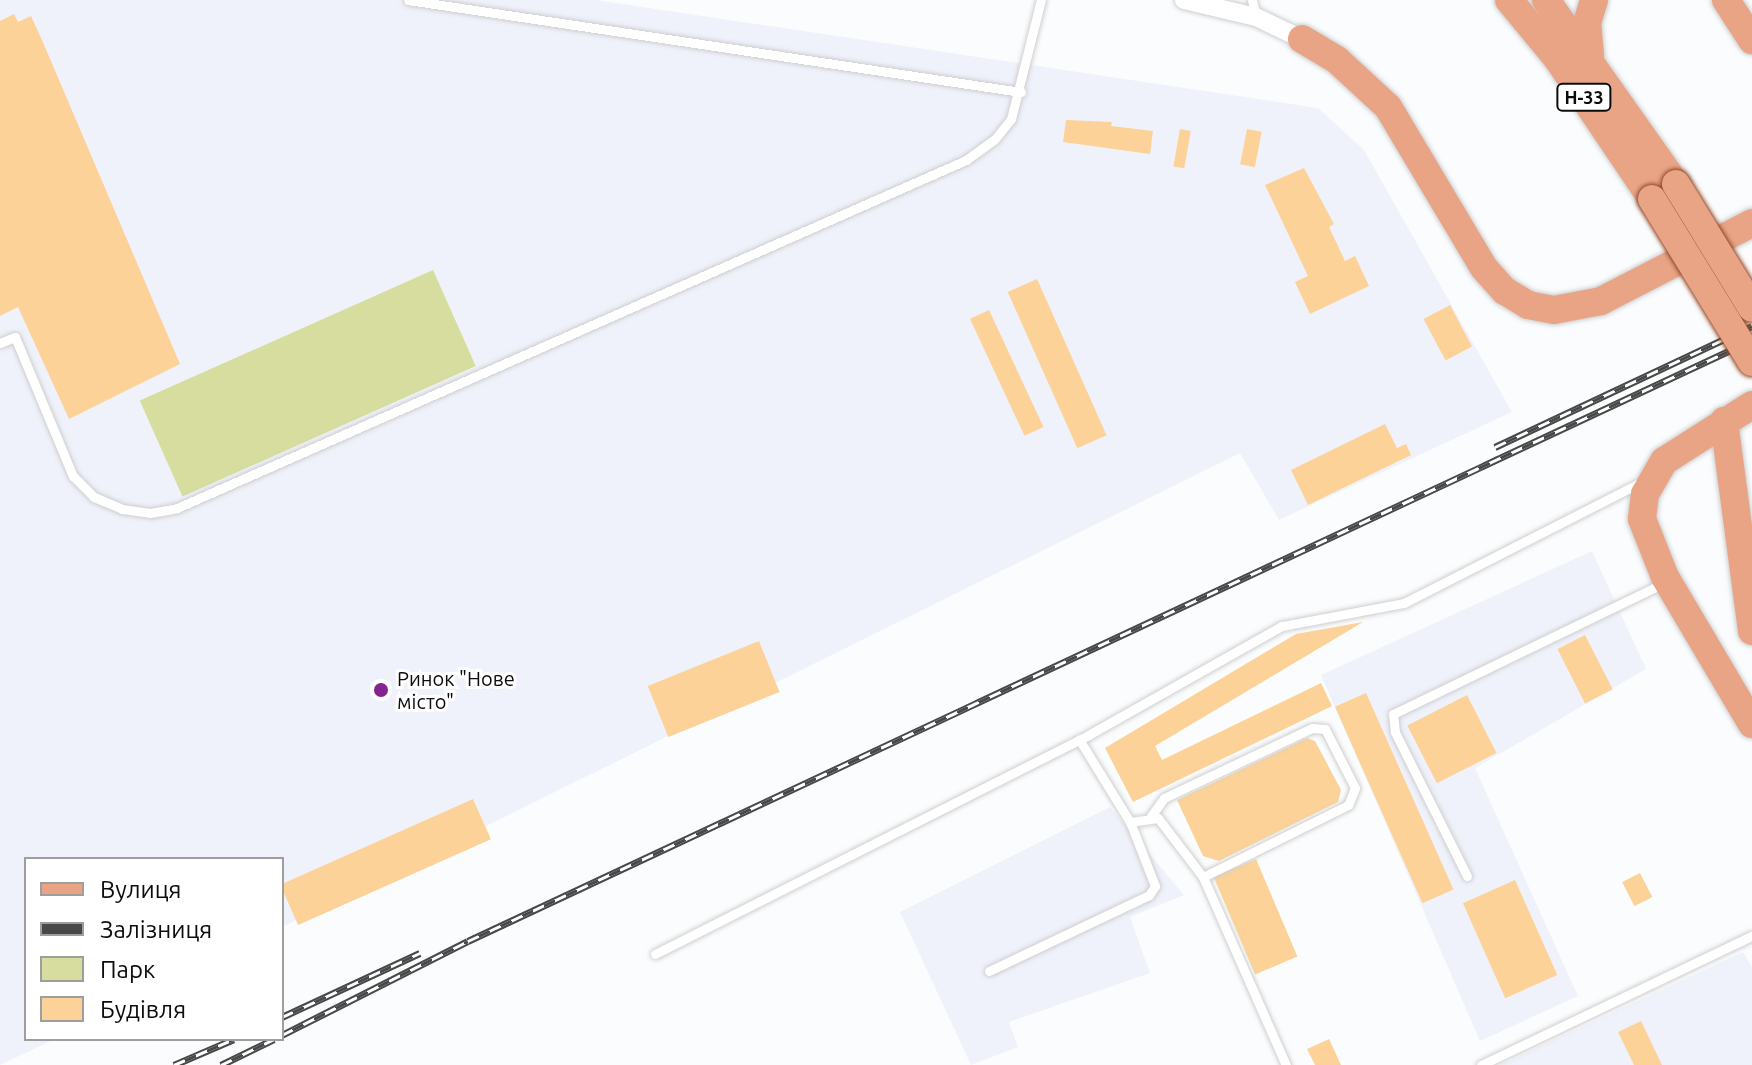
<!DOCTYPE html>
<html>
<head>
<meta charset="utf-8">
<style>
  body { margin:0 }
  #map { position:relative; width:1752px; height:1065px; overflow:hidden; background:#fbfcfd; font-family:Ubuntu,sans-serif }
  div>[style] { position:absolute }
  .built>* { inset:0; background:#f0f2fb }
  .green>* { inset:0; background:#d7dd9e; transform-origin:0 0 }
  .building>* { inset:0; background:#fcd298; transform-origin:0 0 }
  .roads { filter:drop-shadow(0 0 2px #cecfd0) drop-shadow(0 0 2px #cecfd0) }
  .service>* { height:9px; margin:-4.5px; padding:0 4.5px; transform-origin:4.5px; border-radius:4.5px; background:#fff }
  .minor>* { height:18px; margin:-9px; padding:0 9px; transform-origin:9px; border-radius:9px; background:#fff }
  .primary>* { height:28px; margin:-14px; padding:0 14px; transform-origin:14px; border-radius:14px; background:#e9a486 }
  .rail>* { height:7px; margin-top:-3.5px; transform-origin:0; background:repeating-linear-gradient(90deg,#fff 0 12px,#474848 0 24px); box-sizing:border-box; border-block:2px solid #474848 }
  .bridges { filter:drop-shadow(0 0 2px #924827) drop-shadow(0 0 2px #924827) }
  .primary-bridge>* { height:28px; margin:-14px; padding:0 14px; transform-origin:14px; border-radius:14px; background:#e9a486 }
  .dots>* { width:22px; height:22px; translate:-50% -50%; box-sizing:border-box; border:4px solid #fff; border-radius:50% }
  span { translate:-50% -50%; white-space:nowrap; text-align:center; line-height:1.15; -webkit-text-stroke:6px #fff; paint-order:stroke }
  .shield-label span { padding:2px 6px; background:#fff; border:2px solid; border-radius:6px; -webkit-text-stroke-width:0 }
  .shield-label { font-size:18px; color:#0c0c0c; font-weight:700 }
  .poi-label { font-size:20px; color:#0c0c0c }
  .left { translate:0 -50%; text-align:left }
  .legend { position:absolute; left:24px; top:857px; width:260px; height:184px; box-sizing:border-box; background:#fff; border:2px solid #9e9e9e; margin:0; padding:10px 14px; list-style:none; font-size:24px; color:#0c0c0c }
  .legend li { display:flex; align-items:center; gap:16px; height:40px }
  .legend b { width:40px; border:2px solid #9e9e9e }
</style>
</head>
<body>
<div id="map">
  <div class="built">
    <div style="clip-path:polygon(0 0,596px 0,1318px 108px,1364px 150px,1512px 412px,1279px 520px,1240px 453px,282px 927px,282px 859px,26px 859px,26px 1039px,55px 1039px,0 1065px)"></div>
    <div style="clip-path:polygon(1592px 551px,1646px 669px,1475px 768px,1578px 996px,1480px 1041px,1321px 675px)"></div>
    <div style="clip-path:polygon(1110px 807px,1184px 895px,1130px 917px,1150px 973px,1009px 1022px,1018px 1047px,971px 1065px,900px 912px)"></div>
    <div style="clip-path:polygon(1743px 952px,1752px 967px,1752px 1065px,1500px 1065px)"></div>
  </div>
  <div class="green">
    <div style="left:433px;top:270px;width:105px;height:321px;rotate:66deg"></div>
  </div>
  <div class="building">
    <div style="clip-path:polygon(14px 14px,18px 22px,31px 16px,42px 40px,180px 364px,69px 419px,18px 307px,0 316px,0 21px)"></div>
    <div style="clip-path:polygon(1066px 120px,1112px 122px,1111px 126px,1153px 131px,1150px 154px,1063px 142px)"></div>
    <div style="left:1180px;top:129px;width:11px;height:38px;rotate:10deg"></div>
    <div style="left:1247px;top:129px;width:15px;height:36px;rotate:11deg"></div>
    <div style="clip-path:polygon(1304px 168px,1334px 224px,1329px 227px,1345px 261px,1355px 256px,1369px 286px,1310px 314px,1295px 282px,1308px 276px,1265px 185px)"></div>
    <div style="left:1037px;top:279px;width:171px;height:32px;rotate:66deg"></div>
    <div style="left:1450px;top:305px;width:47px;height:30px;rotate:62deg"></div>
    <div style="left:989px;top:310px;width:129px;height:21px;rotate:65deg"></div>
    <div style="clip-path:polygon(1385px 424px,1397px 448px,1406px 444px,1411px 455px,1308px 505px,1291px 470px)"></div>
    <div style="clip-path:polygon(1363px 622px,1155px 746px,1162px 760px,1321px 683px,1332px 706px,1133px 802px,1105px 748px,1296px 634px)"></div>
    <div style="left:1585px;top:635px;width:61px;height:31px;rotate:63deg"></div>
    <div style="left:759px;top:641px;width:55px;height:120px;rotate:68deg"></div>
    <div style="left:1366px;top:693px;width:215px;height:34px;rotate:66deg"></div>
    <div style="left:1467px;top:695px;width:65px;height:67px;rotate:63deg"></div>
    <div style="clip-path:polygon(1307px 738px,1315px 741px,1341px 790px,1338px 802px,1219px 861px,1203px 856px,1177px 800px)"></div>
    <div style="left:473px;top:799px;width:44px;height:211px;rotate:66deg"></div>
    <div style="left:1256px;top:859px;width:106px;height:46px;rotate:67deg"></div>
    <div style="left:1640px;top:873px;width:27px;height:20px;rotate:63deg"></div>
    <div style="left:1515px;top:880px;width:104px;height:57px;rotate:66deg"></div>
    <div style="clip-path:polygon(1641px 1021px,1662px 1065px,1634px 1065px,1618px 1032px)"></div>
    <div style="clip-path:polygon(1329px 1039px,1341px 1065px,1315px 1065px,1307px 1049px)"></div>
  </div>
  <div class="roads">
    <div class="service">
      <div style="left:408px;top:0;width:620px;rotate:8.54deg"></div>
      <div style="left:1252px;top:0;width:17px;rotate:77deg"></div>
      <div style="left:0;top:343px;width:16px;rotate:-22deg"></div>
      <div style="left:15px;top:337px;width:151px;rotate:67.4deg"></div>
      <div style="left:73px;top:476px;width:30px;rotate:45deg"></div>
      <div style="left:94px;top:497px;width:30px;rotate:23deg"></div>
      <div style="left:122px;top:509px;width:28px;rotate:8deg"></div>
      <div style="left:150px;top:513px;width:27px;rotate:-10deg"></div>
      <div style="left:177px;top:508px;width:862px;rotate:-23.8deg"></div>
      <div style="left:966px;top:160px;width:34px;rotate:-36deg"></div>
      <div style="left:994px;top:140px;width:27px;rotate:-51deg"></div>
      <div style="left:1011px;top:119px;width:123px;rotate:-75.9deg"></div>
      <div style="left:1151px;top:816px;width:22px;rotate:-54deg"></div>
      <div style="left:1164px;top:798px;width:164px;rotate:-25.3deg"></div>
      <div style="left:1312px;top:728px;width:13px;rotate:4deg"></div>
      <div style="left:1325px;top:729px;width:66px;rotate:63deg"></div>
      <div style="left:1355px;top:788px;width:18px;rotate:112deg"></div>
      <div style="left:1348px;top:805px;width:162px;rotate:153.6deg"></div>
      <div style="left:1130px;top:822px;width:28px;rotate:-8deg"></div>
      <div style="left:1158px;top:818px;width:74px;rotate:52.7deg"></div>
      <div style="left:1203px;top:877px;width:206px;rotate:66.2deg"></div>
      <div style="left:1467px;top:876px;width:161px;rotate:-116.6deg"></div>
      <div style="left:1395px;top:732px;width:18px;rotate:-96deg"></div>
      <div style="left:1393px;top:714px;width:301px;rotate:-25.8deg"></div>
      <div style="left:655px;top:954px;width:487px;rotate:-26.8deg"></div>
      <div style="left:1090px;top:734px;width:220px;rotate:-29.4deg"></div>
      <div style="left:1282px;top:626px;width:124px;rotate:-10.7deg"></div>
      <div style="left:1404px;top:603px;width:271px;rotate:-27deg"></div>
      <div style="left:989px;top:971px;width:177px;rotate:-25.4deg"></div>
      <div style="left:1149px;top:895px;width:11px;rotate:-56deg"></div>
      <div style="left:1155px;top:886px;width:69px;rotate:-111.3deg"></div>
      <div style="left:1130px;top:822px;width:97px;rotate:-121.6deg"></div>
      <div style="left:1481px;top:1065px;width:300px;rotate:-25.5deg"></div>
    </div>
    <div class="minor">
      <div style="left:1184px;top:0;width:74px;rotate:13.3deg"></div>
      <div style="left:1256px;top:17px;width:51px;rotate:25.6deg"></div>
    </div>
    <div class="primary">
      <div style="left:1509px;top:0;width:75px;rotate:50.4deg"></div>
      <div style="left:1557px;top:58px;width:170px;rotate:56deg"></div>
      <div style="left:1546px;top:0;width:225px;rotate:54.8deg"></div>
      <div style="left:1726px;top:0;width:48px;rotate:57deg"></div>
      <div style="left:1302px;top:39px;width:41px;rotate:31deg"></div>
      <div style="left:1337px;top:60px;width:69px;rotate:42.7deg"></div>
      <div style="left:1388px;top:107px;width:187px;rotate:59.2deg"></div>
      <div style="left:1484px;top:268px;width:31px;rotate:48deg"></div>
      <div style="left:1505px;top:291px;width:27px;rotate:31deg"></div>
      <div style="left:1528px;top:305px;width:26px;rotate:11deg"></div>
      <div style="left:1554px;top:310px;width:48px;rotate:-10.8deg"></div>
      <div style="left:1601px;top:301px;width:170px;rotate:-27.3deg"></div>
      <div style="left:1590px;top:55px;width:32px;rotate:-95deg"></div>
      <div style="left:1587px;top:23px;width:24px;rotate:-73deg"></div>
      <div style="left:1752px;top:405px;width:104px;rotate:147.5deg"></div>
      <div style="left:1664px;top:461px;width:38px;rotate:120deg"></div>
      <div style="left:1645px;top:494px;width:25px;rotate:97deg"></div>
      <div style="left:1642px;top:519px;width:62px;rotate:68.4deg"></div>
      <div style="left:1665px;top:577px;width:171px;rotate:59.4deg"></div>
      <div style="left:1724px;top:421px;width:212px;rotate:82.4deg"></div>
    </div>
  </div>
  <div class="rail">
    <div style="left:1495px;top:447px;width:284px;rotate:-25.2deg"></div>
    <div style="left:282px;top:1017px;width:152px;rotate:-24.9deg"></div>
    <div style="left:282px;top:1035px;width:208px;rotate:-26.8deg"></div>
    <div style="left:468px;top:941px;width:1418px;rotate:-25.08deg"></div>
    <div style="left:174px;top:1065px;width:65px;rotate:-23.4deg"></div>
    <div style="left:221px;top:1065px;width:59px;rotate:-26.1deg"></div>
  </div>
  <div class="bridges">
    <div class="primary-bridge">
      <div style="left:1676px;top:184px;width:145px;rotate:58.5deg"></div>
      <div style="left:1652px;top:199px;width:191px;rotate:58.5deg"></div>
    </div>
  </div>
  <div class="dots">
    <div style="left:381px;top:690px;background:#83248f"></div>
  </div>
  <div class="shield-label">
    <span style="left:1584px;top:97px">Н-33</span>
  </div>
  <div class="poi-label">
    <span class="left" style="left:397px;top:690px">Ринок "Нове<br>місто"</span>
  </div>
  <ul class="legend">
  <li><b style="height:10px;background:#e9a486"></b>Вулиця</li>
  <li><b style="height:10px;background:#474848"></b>Залізниця</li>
  <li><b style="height:22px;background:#d7dd9e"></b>Парк</li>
  <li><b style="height:22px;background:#fcd298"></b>Будівля</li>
  </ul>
</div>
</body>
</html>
